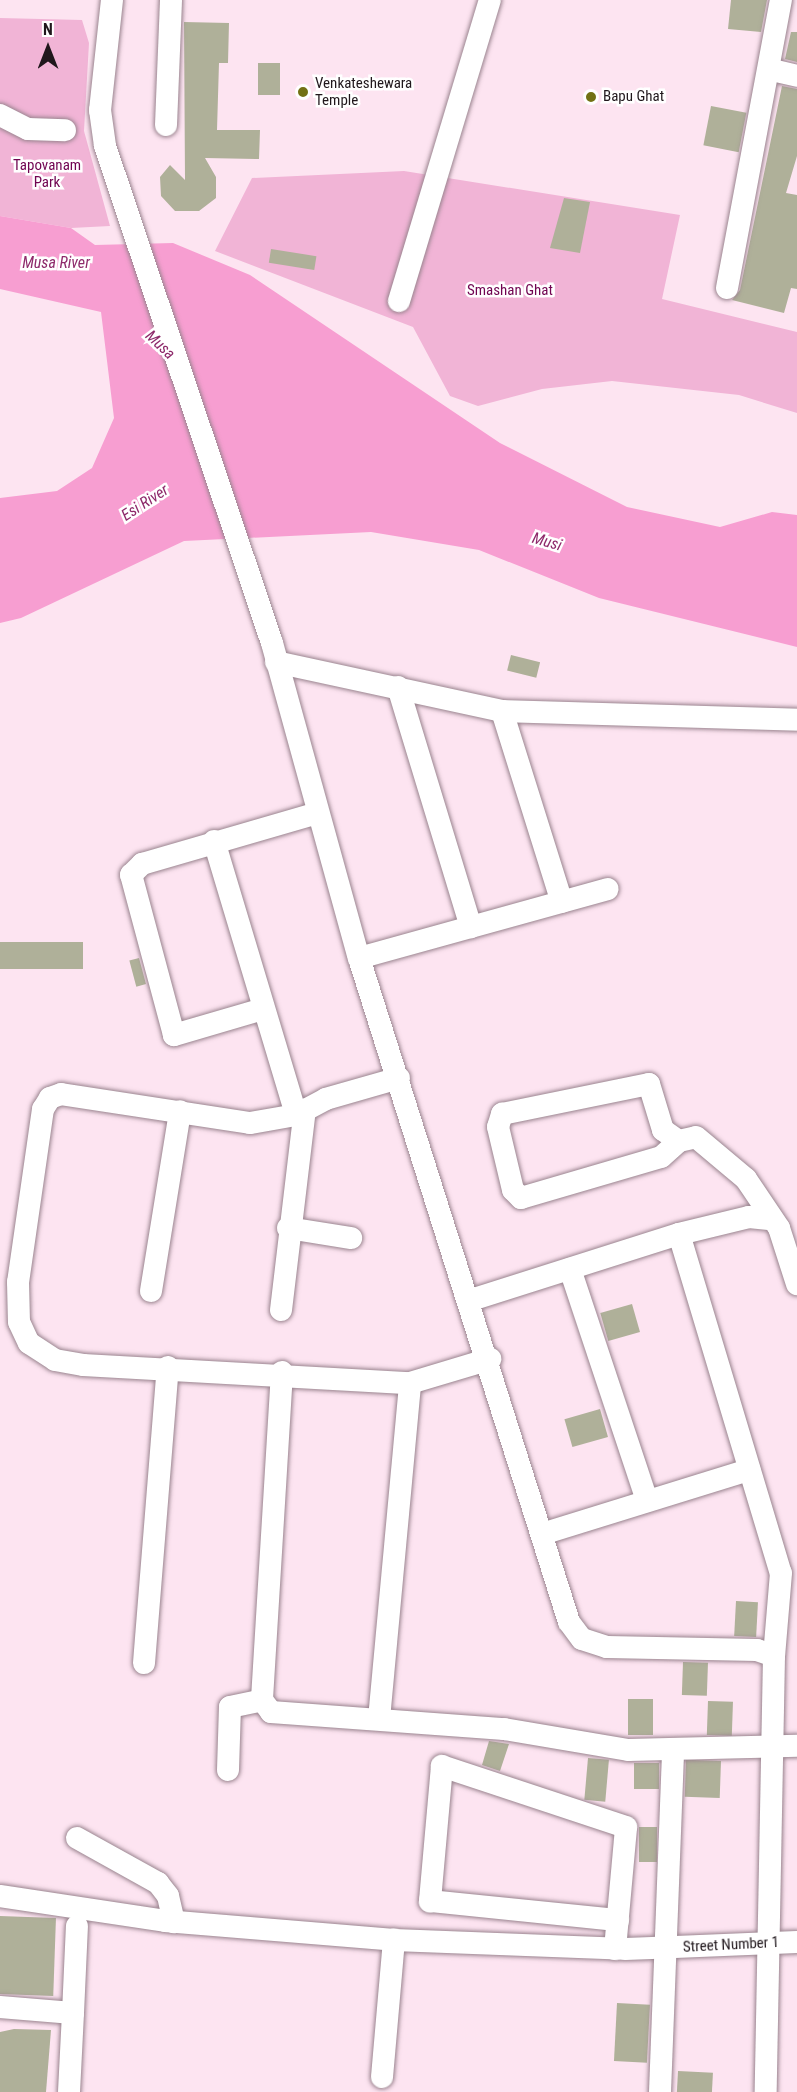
<!DOCTYPE html>
<html>
<head>
<meta charset="utf-8">
<style>
  body { margin:0 }
  #map { position:relative; width:797px; height:2092px; overflow:hidden; background:#fde4f1; font-family:"Roboto Condensed",sans-serif }
  div>[style] { position:absolute }
  .green>* { inset:0; background:#f1b4d6 }
  .water>* { inset:0; background:#f79ed1 }
  .building>* { inset:0; background:#afb099; transform-origin:0 0 }
  .roads { filter:drop-shadow(0 0 2px #9a848f) drop-shadow(0 0 2px #9a848f) }
  .minor>* { height:22px; margin:-11px; padding:0 11px; transform-origin:11px; border-radius:11px; background:#fff }
  .dots>* { width:16px; height:16px; translate:-50% -50%; box-sizing:border-box; border:3px solid #fff; border-radius:50% }
  span { translate:-50% -50%; white-space:nowrap; text-align:center; line-height:1.15; -webkit-text-stroke:5px #fff; paint-order:stroke }
  .poi-label { font-size:15px; color:#20171c }
  .left { translate:0 -50%; text-align:left }
  .park-label { font-size:15px; color:#700451 }
  .street-label { font-size:15px; color:#20171c }
  .water-label { font-size:16px; color:#8e2a6b; font-style:italic }
  .north { position:absolute; left:18px; top:18px; width:60px; height:60px; -webkit-text-stroke:4px #fff; paint-order:stroke; rotate:0deg; font-size:16px; font-weight:700; line-height:24px; text-align:center; color:#20171c }
  .north::after { content:''; display:block; margin:auto; width:21px; height:27px; background:#20171c; clip-path:polygon(50% 0,100% 100%,50% 72%,0 100%) }
</style>
</head>
<body>
<div id="map">
  <div class="green">
    <div style="clip-path:polygon(0 18px,82px 20px,89px 43px,84px 131px,110px 226px,71px 228px,0 216px)"></div>
    <div style="clip-path:polygon(404px 171px,680px 215px,662px 299px,797px 332px,797px 413px,739px 395px,612px 381px,542px 389px,478px 406px,450px 396px,413px 327px,215px 251px,252px 178px)"></div>
  </div>
  <div class="water">
    <div style="clip-path:polygon(0 216px,71px 228px,95px 245px,173px 243px,250px 275px,500px 443px,627px 507px,720px 527px,772px 512px,797px 515px,797px 647px,599px 598px,479px 550px,371px 532px,184px 541px,21px 618px,0 623px,0 498px,57px 491px,92px 468px,114px 418px,101px 312px,0 289px)"></div>
  </div>
  <div class="building">
    <div style="clip-path:polygon(731px 0,767px 0,761px 32px,728px 29px)"></div>
    <div style="clip-path:polygon(184px 22px,229px 23px,228px 63px,219px 63px,217px 130px,260px 130px,259px 159px,205px 158px,216px 177px,216px 198px,199px 211px,175px 211px,161px 196px,160px 177px,170px 165px,185px 180px)"></div>
    <div style="clip-path:polygon(791px 32px,797px 32px,797px 62px,785px 59px)"></div>
    <div style="left:258px;top:63px;width:22px;height:32px"></div>
    <div style="clip-path:polygon(782px 86px,797px 89px,797px 156px,786px 193px,797px 195px,797px 289px,791px 288px,784px 313px,732px 300px,740px 290px)"></div>
    <div style="left:711px;top:106px;width:36px;height:40px;rotate:11deg"></div>
    <div style="clip-path:polygon(564px 198px,590px 202px,580px 253px,550px 248px)"></div>
    <div style="left:271px;top:249px;width:46px;height:14px;rotate:9deg"></div>
    <div style="left:511px;top:655px;width:30px;height:16px;rotate:14deg"></div>
    <div style="left:0;top:942px;width:83px;height:27px"></div>
    <div style="left:139px;top:958px;width:27px;height:10px;rotate:75deg"></div>
    <div style="left:632px;top:1304px;width:29px;height:33px;rotate:74deg"></div>
    <div style="left:600px;top:1409px;width:29px;height:37px;rotate:74deg"></div>
    <div style="left:736px;top:1601px;width:22px;height:35px;rotate:3deg"></div>
    <div style="left:683px;top:1662px;width:25px;height:33px;rotate:2deg"></div>
    <div style="left:628px;top:1699px;width:25px;height:36px"></div>
    <div style="left:708px;top:1701px;width:25px;height:34px;rotate:2deg"></div>
    <div style="clip-path:polygon(489px 1741px,509px 1744px,500px 1771px,482px 1765px)"></div>
    <div style="left:588px;top:1758px;width:21px;height:42px;rotate:5deg"></div>
    <div style="left:721px;top:1761px;width:37px;height:35px;rotate:92deg"></div>
    <div style="left:634px;top:1763px;width:25px;height:26px"></div>
    <div style="left:639px;top:1827px;width:18px;height:35px"></div>
    <div style="left:0;top:1916px;width:56px;height:78px;rotate:2deg"></div>
    <div style="left:617px;top:2003px;width:33px;height:58px;rotate:3deg"></div>
    <div style="clip-path:polygon(14px 2029px,51px 2030px,46px 2092px,0 2092px,0 2032px)"></div>
    <div style="left:678px;top:2071px;width:35px;height:21px;rotate:3deg"></div>
  </div>
  <div class="roads">
    <div class="minor">
      <div style="left:112px;top:0;width:111px;rotate:96.2deg"></div>
      <div style="left:100px;top:110px;width:36px;rotate:82deg"></div>
      <div style="left:105px;top:146px;width:524px;rotate:71.43deg"></div>
      <div style="left:272px;top:643px;width:327px;rotate:74.6deg"></div>
      <div style="left:359px;top:958px;width:696px;rotate:72.45deg"></div>
      <div style="left:569px;top:1622px;width:21px;rotate:53deg"></div>
      <div style="left:582px;top:1639px;width:26px;rotate:18deg"></div>
      <div style="left:607px;top:1647px;width:150px;rotate:1.1deg"></div>
      <div style="left:757px;top:1650px;width:18px;rotate:19deg"></div>
      <div style="left:772px;top:70px;width:26px;rotate:13deg"></div>
      <div style="left:0;top:115px;width:31px;rotate:27deg"></div>
      <div style="left:28px;top:129px;width:37px;rotate:2deg"></div>
      <div style="left:166px;top:125px;width:125px;rotate:-87.7deg"></div>
      <div style="left:727px;top:288px;width:293px;rotate:-79.4deg"></div>
      <div style="left:399px;top:301px;width:314px;rotate:-73.2deg"></div>
      <div style="left:276px;top:662px;width:231px;rotate:12.2deg"></div>
      <div style="left:502px;top:711px;width:295px;rotate:1.7deg"></div>
      <div style="left:398px;top:687px;width:251px;rotate:73.1deg"></div>
      <div style="left:502px;top:711px;width:200px;rotate:72.6deg"></div>
      <div style="left:214px;top:841px;width:286px;rotate:73.3deg"></div>
      <div style="left:359px;top:958px;width:258px;rotate:-15.5deg"></div>
      <div style="left:263px;top:1009px;width:93px;rotate:163.7deg"></div>
      <div style="left:174px;top:1035px;width:166px;rotate:-105deg"></div>
      <div style="left:131px;top:875px;width:16px;rotate:-45deg"></div>
      <div style="left:142px;top:864px;width:182px;rotate:-16.2deg"></div>
      <div style="left:399px;top:1078px;width:76px;rotate:164deg"></div>
      <div style="left:326px;top:1099px;width:34px;rotate:152deg"></div>
      <div style="left:296px;top:1115px;width:47px;rotate:170.1deg"></div>
      <div style="left:250px;top:1123px;width:191px;rotate:-171.3deg"></div>
      <div style="left:61px;top:1094px;width:12px;rotate:160deg"></div>
      <div style="left:50px;top:1098px;width:13px;rotate:122deg"></div>
      <div style="left:43px;top:1109px;width:175px;rotate:98.2deg"></div>
      <div style="left:18px;top:1282px;width:40px;rotate:88.6deg"></div>
      <div style="left:19px;top:1322px;width:23px;rotate:65deg"></div>
      <div style="left:29px;top:1343px;width:31px;rotate:33deg"></div>
      <div style="left:55px;top:1360px;width:28px;rotate:10deg"></div>
      <div style="left:83px;top:1365px;width:327px;rotate:3.2deg"></div>
      <div style="left:410px;top:1383px;width:84px;rotate:-16.7deg"></div>
      <div style="left:679px;top:1141px;width:24px;rotate:138deg"></div>
      <div style="left:661px;top:1157px;width:146px;rotate:163.7deg"></div>
      <div style="left:521px;top:1198px;width:11px;rotate:-135deg"></div>
      <div style="left:513px;top:1190px;width:65px;rotate:-103.4deg"></div>
      <div style="left:498px;top:1127px;width:14px;rotate:-73deg"></div>
      <div style="left:502px;top:1114px;width:150px;rotate:-11.5deg"></div>
      <div style="left:649px;top:1084px;width:48px;rotate:73.1deg"></div>
      <div style="left:663px;top:1130px;width:19px;rotate:35deg"></div>
      <div style="left:679px;top:1141px;width:17px;rotate:-13deg"></div>
      <div style="left:696px;top:1137px;width:65px;rotate:40deg"></div>
      <div style="left:746px;top:1179px;width:59px;rotate:56deg"></div>
      <div style="left:779px;top:1228px;width:59px;rotate:72.2deg"></div>
      <div style="left:288px;top:1228px;width:64px;rotate:9deg"></div>
      <div style="left:679px;top:1234px;width:354px;rotate:73.3deg"></div>
      <div style="left:781px;top:1573px;width:83px;rotate:94.8deg"></div>
      <div style="left:774px;top:1656px;width:436px;rotate:91.1deg"></div>
      <div style="left:570px;top:1269px;width:244px;rotate:71.6deg"></div>
      <div style="left:151px;top:1291px;width:182px;rotate:-80.8deg"></div>
      <div style="left:471px;top:1300px;width:218px;rotate:-17.6deg"></div>
      <div style="left:679px;top:1234px;width:72px;rotate:-13.7deg"></div>
      <div style="left:749px;top:1217px;width:20px;rotate:6deg"></div>
      <div style="left:281px;top:1310px;width:202px;rotate:-83.2deg"></div>
      <div style="left:282px;top:1372px;width:329px;rotate:93.5deg"></div>
      <div style="left:262px;top:1700px;width:15px;rotate:53deg"></div>
      <div style="left:271px;top:1712px;width:234px;rotate:4.2deg"></div>
      <div style="left:504px;top:1729px;width:126px;rotate:9.6deg"></div>
      <div style="left:628px;top:1750px;width:169px;rotate:-1.4deg"></div>
      <div style="left:542px;top:1534px;width:217px;rotate:-17.2deg"></div>
      <div style="left:144px;top:1663px;width:297px;rotate:-85.4deg"></div>
      <div style="left:379px;top:1719px;width:337px;rotate:-84.7deg"></div>
      <div style="left:228px;top:1770px;width:63px;rotate:-88.2deg"></div>
      <div style="left:230px;top:1707px;width:33px;rotate:-12deg"></div>
      <div style="left:77px;top:1838px;width:93px;rotate:29.1deg"></div>
      <div style="left:158px;top:1883px;width:16px;rotate:52deg"></div>
      <div style="left:168px;top:1896px;width:27px;rotate:77deg"></div>
      <div style="left:0;top:1896px;width:167px;rotate:8.6deg"></div>
      <div style="left:165px;top:1921px;width:230px;rotate:4.7deg"></div>
      <div style="left:394px;top:1940px;width:231px;rotate:2.2deg"></div>
      <div style="left:625px;top:1949px;width:172px;rotate:-2.3deg"></div>
      <div style="left:615px;top:1949px;width:122px;rotate:-84.8deg"></div>
      <div style="left:626px;top:1827px;width:194px;rotate:-161.7deg"></div>
      <div style="left:442px;top:1766px;width:136px;rotate:95.1deg"></div>
      <div style="left:430px;top:1901px;width:189px;rotate:5.8deg"></div>
      <div style="left:0;top:2007px;width:73px;rotate:4.7deg"></div>
      <div style="left:73px;top:2013px;width:79px;rotate:92.9deg"></div>
      <div style="left:73px;top:2013px;width:87px;rotate:-87.4deg"></div>
      <div style="left:382px;top:2077px;width:138px;rotate:-85deg"></div>
      <div style="left:660px;top:2092px;width:342px;rotate:-87.8deg"></div>
    </div>
  </div>
  <div class="dots">
    <div style="left:303px;top:92px;background:#727114"></div>
    <div style="left:591px;top:97px;background:#727114"></div>
  </div>
  <div class="poi-label">
    <span class="left" style="left:315px;top:92px">Venkateshewara<br>Temple</span>
    <span class="left" style="left:603px;top:97px">Bapu Ghat</span>
  </div>
  <div class="park-label">
    <span style="left:47px;top:174px">Tapovanam<br>Park</span>
    <span style="left:510px;top:291px">Smashan Ghat</span>
  </div>
  <div class="street-label">
    <span style="left:731px;top:1945px;rotate:-3deg">Street Number 1</span>
  </div>
  <div class="water-label">
    <span style="left:56px;top:263px">Musa River</span>
    <span style="left:160px;top:345px;rotate:43deg">Musa</span>
    <span style="left:145px;top:503px;rotate:-33deg">Esi River</span>
    <span style="left:547px;top:542px;rotate:16deg">Musi</span>
  </div>
  <div class="north">N</div>
</div>
</body>
</html>
